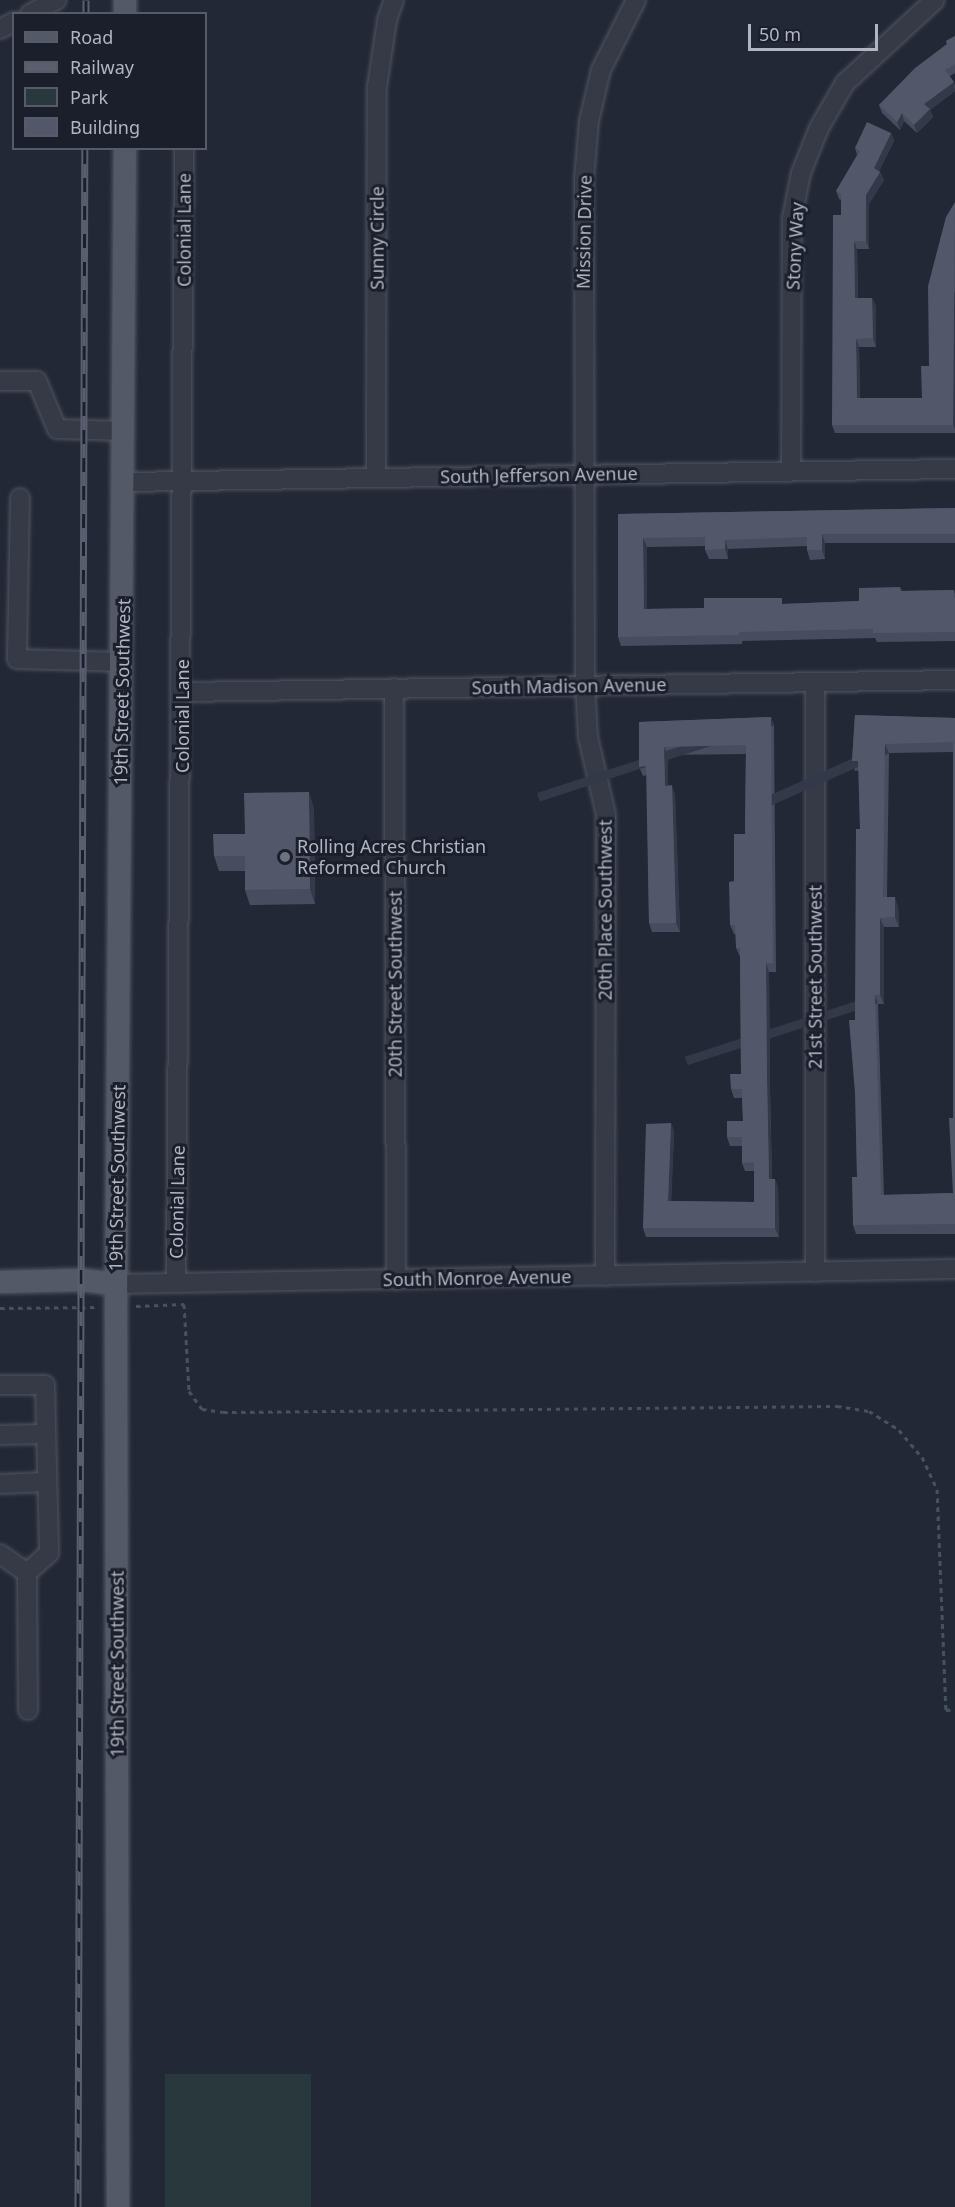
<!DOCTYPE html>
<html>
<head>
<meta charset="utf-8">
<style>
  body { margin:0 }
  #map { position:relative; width:955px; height:2207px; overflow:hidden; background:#232836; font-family:"Noto Sans",sans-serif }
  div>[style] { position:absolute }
  .green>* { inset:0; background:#29383c; transform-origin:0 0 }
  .path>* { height:3px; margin-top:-1.5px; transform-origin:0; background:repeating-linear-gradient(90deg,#465359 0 4.5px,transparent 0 9px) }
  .roads { filter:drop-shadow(0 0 2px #515562) drop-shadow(0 0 2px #515562) }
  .minor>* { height:18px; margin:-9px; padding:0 9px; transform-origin:9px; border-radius:9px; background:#363a47 }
  .major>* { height:22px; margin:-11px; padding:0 11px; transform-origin:11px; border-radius:11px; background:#545967 }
  .rail>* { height:7px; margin-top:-3.5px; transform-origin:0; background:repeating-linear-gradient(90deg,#1b1f2c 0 14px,#5a5f70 0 28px); box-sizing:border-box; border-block:2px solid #5a5f70 }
  .wall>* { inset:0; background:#474d5e }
  .shaded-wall>* { inset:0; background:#343949; transform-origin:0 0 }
  .building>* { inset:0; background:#525869 }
  .dots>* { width:16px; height:16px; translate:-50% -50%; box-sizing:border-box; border:3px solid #1b1f2c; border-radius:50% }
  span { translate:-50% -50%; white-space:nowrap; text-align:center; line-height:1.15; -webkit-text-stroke:6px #1b1f2c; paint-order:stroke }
  .street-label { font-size:18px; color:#b1b5c3 }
  .poi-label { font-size:18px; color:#b1b5c3 }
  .left { translate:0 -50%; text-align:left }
  .legend { position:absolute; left:12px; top:12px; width:195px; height:138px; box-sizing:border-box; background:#1b1f2c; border:2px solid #575b68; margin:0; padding:8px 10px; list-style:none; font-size:18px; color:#b1b5c3 }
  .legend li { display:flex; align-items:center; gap:12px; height:30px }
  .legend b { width:30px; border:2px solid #575b68 }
  .scale { position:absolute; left:748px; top:24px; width:130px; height:27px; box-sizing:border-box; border:3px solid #b1b5c3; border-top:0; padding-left:8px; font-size:18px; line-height:21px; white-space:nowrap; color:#b1b5c3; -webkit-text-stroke:4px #1b1f2c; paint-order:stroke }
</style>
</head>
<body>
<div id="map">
  <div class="green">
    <div style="left:165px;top:2074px;width:146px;height:133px"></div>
  </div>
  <div class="path">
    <div style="left:136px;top:1306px;width:48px;rotate:-2.4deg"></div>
    <div style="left:184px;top:1304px;width:87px;rotate:86.7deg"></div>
    <div style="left:189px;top:1391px;width:22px;rotate:54deg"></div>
    <div style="left:202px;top:1409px;width:21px;rotate:8deg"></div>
    <div style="left:223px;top:1412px;width:614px;rotate:-0.56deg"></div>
    <div style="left:837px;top:1406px;width:32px;rotate:9deg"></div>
    <div style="left:869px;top:1411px;width:36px;rotate:32deg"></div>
    <div style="left:899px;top:1430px;width:35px;rotate:50deg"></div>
    <div style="left:922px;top:1457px;width:35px;rotate:65deg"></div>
    <div style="left:937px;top:1489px;width:221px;rotate:87.7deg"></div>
    <div style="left:946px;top:1710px;width:9px;rotate:-6deg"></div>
    <div style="left:0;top:1308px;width:96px;rotate:-0.6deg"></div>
  </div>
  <div class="roads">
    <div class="minor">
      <div style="left:30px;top:14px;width:30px;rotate:-28deg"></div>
      <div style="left:0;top:29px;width:16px;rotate:-27deg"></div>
      <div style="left:0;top:381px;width:37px"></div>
      <div style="left:37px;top:381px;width:52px;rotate:67.4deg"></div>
      <div style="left:57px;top:429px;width:67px;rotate:1.7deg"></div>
      <div style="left:791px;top:471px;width:253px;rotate:-89.8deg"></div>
      <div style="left:792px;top:218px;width:46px;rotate:-78.7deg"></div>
      <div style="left:801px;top:173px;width:48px;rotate:-68.2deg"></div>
      <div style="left:819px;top:128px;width:52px;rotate:-60deg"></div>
      <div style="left:845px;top:83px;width:122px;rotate:-42.7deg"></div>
      <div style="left:376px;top:478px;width:391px;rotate:-89.9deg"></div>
      <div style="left:377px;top:87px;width:68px;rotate:-81.5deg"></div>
      <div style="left:387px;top:20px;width:21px;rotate:-71deg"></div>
      <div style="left:124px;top:482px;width:831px;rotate:-0.9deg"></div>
      <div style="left:20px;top:498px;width:161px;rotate:91.1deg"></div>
      <div style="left:17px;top:659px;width:105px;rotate:1.6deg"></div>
      <div style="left:394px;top:688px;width:592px;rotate:89.81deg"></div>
      <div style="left:183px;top:692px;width:772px;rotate:-0.89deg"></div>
      <div style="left:815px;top:1272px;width:590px;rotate:-90deg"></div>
      <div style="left:605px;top:1276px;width:461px;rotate:-89.9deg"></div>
      <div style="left:606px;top:815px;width:80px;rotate:-103deg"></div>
      <div style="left:588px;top:737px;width:52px;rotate:-93.3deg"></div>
      <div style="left:585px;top:685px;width:506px;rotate:-90.11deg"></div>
      <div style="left:584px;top:179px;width:58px;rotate:-85.1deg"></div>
      <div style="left:589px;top:121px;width:52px;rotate:-76.8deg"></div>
      <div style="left:601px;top:70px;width:78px;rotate:-63.4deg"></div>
      <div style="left:176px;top:1283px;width:1135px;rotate:-89.6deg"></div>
      <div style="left:116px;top:1284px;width:839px;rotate:-1.02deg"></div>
      <div style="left:0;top:1385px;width:45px"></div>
      <div style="left:45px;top:1385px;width:168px;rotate:88.6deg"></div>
      <div style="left:49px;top:1553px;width:30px;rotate:138deg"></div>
      <div style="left:27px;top:1573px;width:137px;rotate:89.6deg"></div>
      <div style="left:0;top:1435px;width:45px;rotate:-1.3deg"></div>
      <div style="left:0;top:1484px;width:47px;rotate:-2.4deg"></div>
      <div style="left:0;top:1554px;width:33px;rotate:35deg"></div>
    </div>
    <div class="major">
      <div style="left:125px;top:14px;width:14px;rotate:-90deg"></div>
      <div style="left:0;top:1282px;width:82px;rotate:-1.4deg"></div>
      <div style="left:82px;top:1280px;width:34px;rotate:7deg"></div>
      <div style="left:118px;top:2207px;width:900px;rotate:-90.13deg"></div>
      <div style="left:116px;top:1307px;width:1159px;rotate:-89.56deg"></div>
    </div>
  </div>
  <div class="rail">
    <div style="left:86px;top:14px;width:14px;rotate:-90deg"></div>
    <div style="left:78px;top:2207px;width:2059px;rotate:-89.81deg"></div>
  </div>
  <div class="wall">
    <div style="clip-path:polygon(955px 36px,955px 73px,950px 76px,955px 85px,955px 91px,930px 110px,933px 117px,917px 133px,904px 121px,900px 130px,882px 113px,879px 105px,947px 44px,946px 41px)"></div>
    <div style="clip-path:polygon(891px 133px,894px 141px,879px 171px,880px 172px,884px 180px,869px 204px,869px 249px,857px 249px,858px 298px,872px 298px,876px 306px,876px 347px,859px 347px,860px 398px,922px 398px,929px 366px,955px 202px,955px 433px,835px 433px,832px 425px,841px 215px,841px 200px,839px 199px,836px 191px,857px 155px,855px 148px)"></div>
    <div style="clip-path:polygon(955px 508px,955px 543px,825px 543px,825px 559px,810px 560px,807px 550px,807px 546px,728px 549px,728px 559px,709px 559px,705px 550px,705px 546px,647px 547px,647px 609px,704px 608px,784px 604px,859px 601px,900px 587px,902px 591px,954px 590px,955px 594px,955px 641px,877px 642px,875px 638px,742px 641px,742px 644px,621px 646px,618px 637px,618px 514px)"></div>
    <div style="clip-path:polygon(evenodd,855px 715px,955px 718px,955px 1234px,856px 1234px,853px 1225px,857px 1177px,855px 1020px,860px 829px,859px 770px,855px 771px,852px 761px,855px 715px,953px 752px,953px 1193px,884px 1195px,878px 1004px,884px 1004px,884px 927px,899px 927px,898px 906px,887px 897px,889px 753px,953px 752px)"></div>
    <div style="clip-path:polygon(771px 717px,774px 726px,776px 972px,769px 972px,770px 1089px,772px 1179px,775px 1179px,778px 1188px,779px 1237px,646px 1237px,643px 1228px,671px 1123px,674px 1132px,671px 1201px,754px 1202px,754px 1171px,745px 1171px,742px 1163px,742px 1146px,730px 1146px,727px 1137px,743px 1121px,742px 1098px,734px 1098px,731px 1089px,741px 1074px,740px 957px,736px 948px,736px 934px,734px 934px,730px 925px,734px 881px,745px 834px,746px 754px,668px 755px,668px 786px,675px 794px,680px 932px,652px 932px,649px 923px,647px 775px,643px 776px,639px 767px,639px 722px)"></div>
    <div style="clip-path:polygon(314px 808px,315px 904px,250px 905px,245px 890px,245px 871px,219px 871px,214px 856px)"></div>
  </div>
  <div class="shaded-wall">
    <div style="clip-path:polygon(954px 82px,955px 91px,930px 110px,933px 117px,917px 133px,914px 125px,924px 104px)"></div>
    <div style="clip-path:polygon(902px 113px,904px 121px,900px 130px,897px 122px)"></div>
    <div style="clip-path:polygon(891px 133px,894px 141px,877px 176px,874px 168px)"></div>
    <div style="clip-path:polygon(880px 172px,884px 180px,869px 204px,869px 249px,866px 241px,866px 195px)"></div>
    <div style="clip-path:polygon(854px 241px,857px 249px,858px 307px,855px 298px)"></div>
    <div style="clip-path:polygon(955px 291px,955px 429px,953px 425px,954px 295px)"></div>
    <div style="clip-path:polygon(872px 298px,876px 306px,876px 347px,873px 338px)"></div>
    <div style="clip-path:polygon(856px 339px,859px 347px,860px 406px,857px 398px)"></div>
    <div style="clip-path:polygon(822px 534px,825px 543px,825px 559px,822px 550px)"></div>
    <div style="clip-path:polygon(643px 538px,647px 547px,647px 619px,644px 609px)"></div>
    <div style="clip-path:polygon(725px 540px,728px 549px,728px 559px,725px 549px)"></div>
    <div style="left:771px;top:717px;width:9px;height:246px;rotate:72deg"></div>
    <div style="left:885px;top:744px;width:10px;height:153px;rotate:66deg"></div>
    <div style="clip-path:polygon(664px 747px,668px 755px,668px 794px,665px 786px)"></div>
    <div style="clip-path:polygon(672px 785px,675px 794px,680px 932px,676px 923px)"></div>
    <div style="clip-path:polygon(309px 792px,314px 808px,315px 904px,310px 889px)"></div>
    <div style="clip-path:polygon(895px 897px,898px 906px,899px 927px,895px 917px)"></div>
    <div style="clip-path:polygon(880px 918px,884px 927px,884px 1004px,880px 995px)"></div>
    <div style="clip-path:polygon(766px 963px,769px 972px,770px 1089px,772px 1188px,769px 1179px,767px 1080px)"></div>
    <div style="left:875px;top:995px;width:9px;height:200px;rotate:72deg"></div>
    <div style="clip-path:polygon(671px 1123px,674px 1132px,671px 1210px,668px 1201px)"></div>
    <div style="clip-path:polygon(775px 1179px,778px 1188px,779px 1237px,775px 1228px)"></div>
  </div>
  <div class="building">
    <div style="clip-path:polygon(955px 36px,955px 64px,945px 70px,954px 82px,924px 104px,930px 109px,914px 125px,902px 113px,897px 122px,879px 105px,915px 68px,947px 44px,946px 41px)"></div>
    <div style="clip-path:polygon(867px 122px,891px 133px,874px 168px,880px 172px,866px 195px,866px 241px,854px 241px,855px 298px,872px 298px,873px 338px,856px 339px,857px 398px,922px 398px,921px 366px,929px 366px,928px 286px,946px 217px,955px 202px,953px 425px,832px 425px,833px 215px,841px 215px,841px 194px,836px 191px,860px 151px,855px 148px)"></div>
    <div style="clip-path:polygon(955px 508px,955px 534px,822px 534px,822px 550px,807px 550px,807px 537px,725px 540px,725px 549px,705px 550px,705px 537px,643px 538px,644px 609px,704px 608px,704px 598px,782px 598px,782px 604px,859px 601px,859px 588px,900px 587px,900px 591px,954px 590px,954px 598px,955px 598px,955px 632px,873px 633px,873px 629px,739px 632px,739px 635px,618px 637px,618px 514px)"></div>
    <div style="clip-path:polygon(evenodd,855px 715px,955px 718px,955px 1224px,853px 1225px,852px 1177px,857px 1177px,855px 1093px,849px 1020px,855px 1020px,856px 829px,860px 829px,858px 761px,852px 761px,855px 715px,953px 742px,953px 1118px,949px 1118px,953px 1193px,881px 1195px,875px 995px,880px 995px,880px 918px,895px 917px,895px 897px,883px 897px,885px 744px,953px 742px)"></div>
    <div style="clip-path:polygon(771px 717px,773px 963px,766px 963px,767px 1080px,769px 1179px,775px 1179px,775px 1228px,643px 1228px,646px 1124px,671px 1123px,668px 1201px,754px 1202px,754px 1162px,742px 1163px,742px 1137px,727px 1137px,727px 1121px,743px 1121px,742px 1089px,731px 1089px,730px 1074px,741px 1074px,740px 948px,736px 948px,735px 925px,730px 925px,729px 882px,734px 881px,734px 834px,745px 834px,746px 745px,664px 747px,665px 786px,672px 785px,676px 923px,649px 923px,646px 766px,639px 767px,639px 722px)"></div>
    <div style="clip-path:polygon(309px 792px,310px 889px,245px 890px,245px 856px,214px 856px,213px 834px,245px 834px,244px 793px)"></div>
  </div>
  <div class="dots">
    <div style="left:285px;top:857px;background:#6b7280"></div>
  </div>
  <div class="street-label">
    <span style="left:184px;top:230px;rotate:-90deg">Colonial Lane</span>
    <span style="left:584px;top:232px;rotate:-89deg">Mission Drive</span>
    <span style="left:377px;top:238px;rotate:-90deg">Sunny Circle</span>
    <span style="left:795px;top:246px;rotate:-87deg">Stony Way</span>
    <span style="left:539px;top:475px;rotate:-1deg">South Jefferson Avenue</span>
    <span style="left:569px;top:686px;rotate:-1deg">South Madison Avenue</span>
    <span style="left:122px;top:692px;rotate:-89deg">19th Street Southwest</span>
    <span style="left:182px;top:716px;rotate:-90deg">Colonial Lane</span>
    <span style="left:605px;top:910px;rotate:-90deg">20th Place Southwest</span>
    <span style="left:815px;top:977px;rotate:-90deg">21st Street Southwest</span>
    <span style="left:395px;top:984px;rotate:-90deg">20th Street Southwest</span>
    <span style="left:117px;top:1178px;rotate:-89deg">19th Street Southwest</span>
    <span style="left:177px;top:1202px;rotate:-89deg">Colonial Lane</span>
    <span style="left:477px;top:1278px;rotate:-1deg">South Monroe Avenue</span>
    <span style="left:117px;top:1664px;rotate:-90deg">19th Street Southwest</span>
  </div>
  <div class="poi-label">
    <span class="left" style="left:297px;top:857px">Rolling Acres Christian<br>Reformed Church</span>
  </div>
  <ul class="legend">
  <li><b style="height:8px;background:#545967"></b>Road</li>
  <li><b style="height:8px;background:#5a5f70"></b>Railway</li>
  <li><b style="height:16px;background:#29383c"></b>Park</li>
  <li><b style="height:16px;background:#525869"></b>Building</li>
  </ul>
  <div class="scale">50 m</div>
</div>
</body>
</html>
